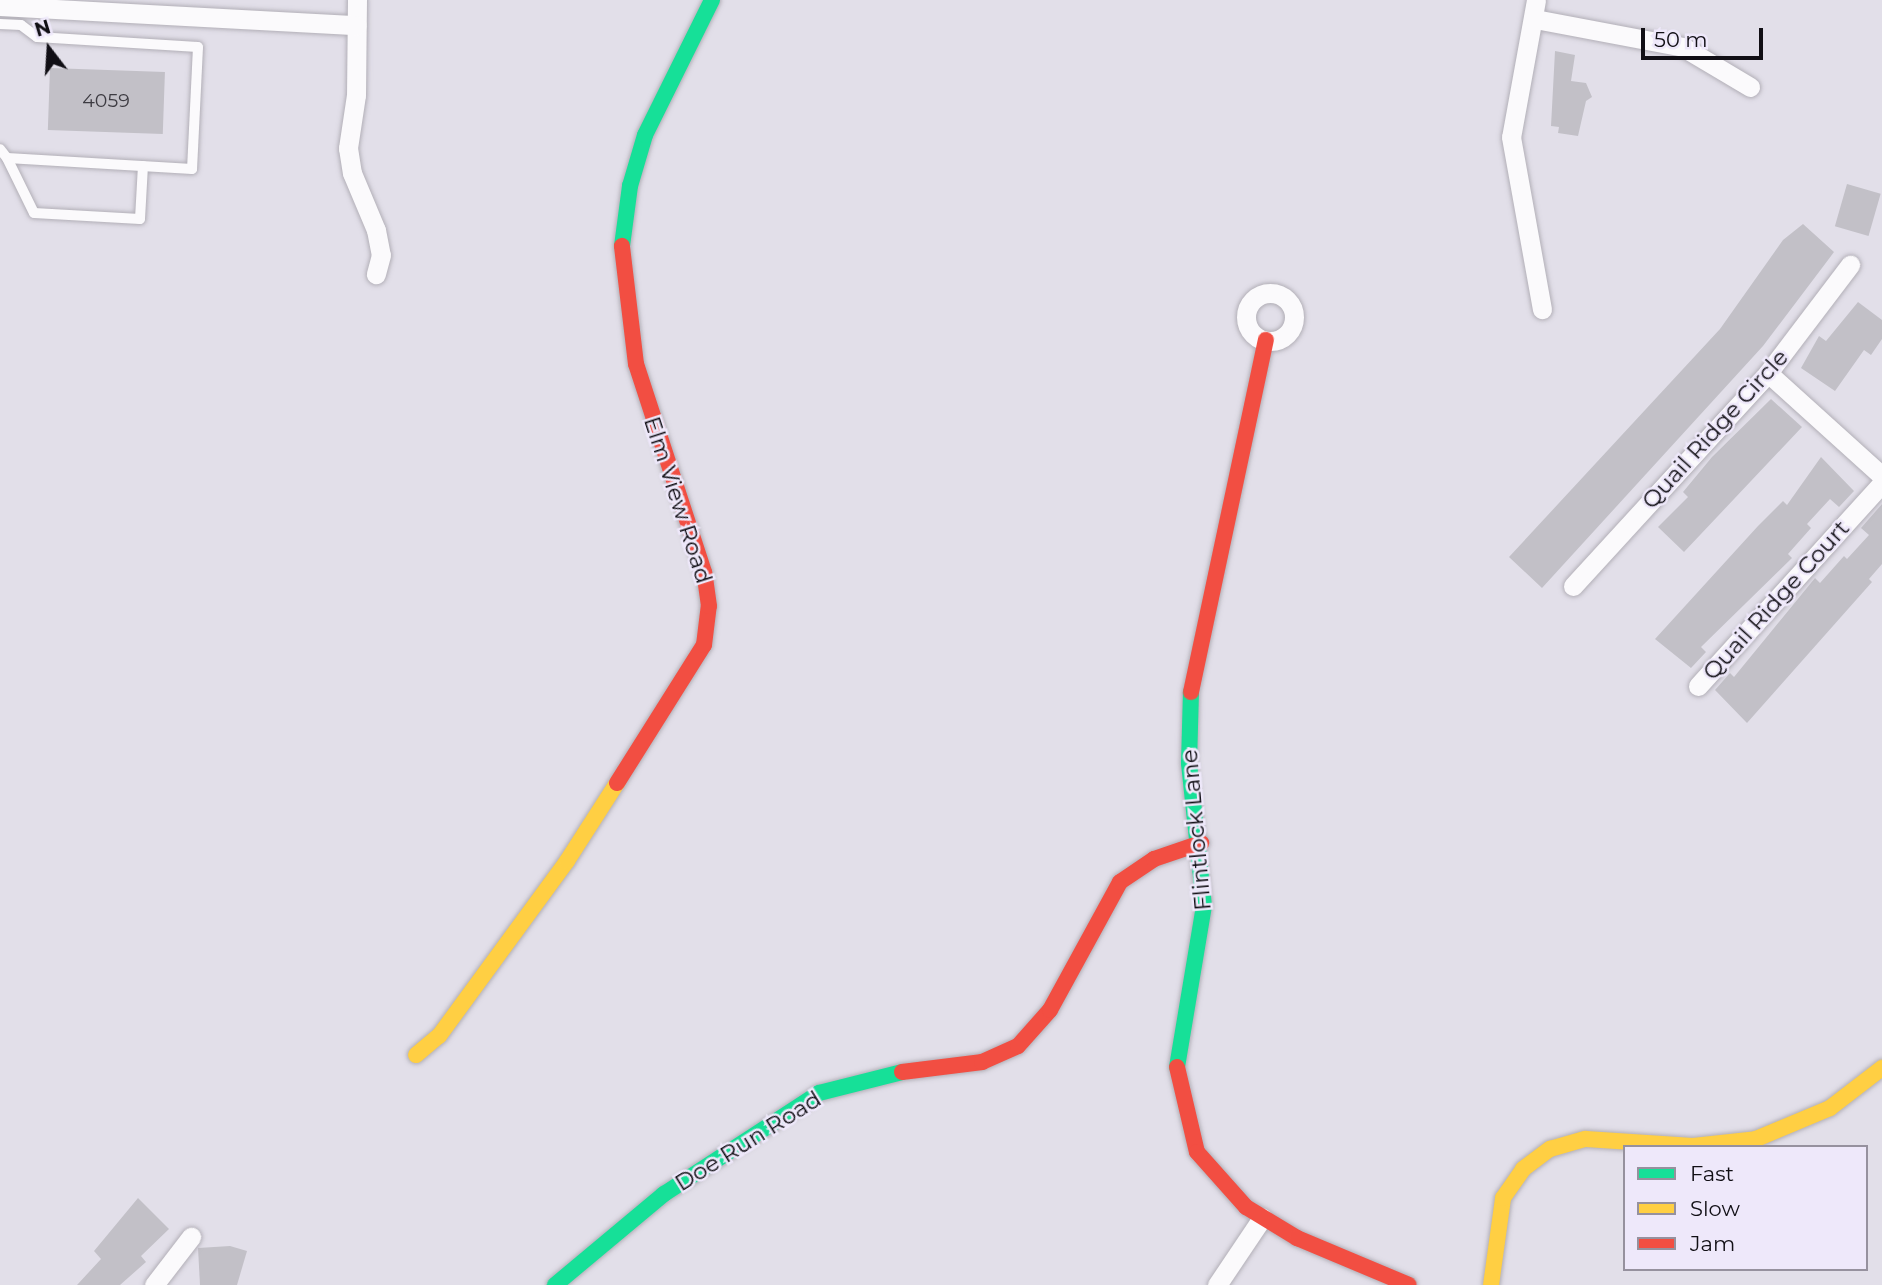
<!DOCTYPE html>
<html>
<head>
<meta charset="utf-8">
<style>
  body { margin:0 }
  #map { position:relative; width:1882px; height:1285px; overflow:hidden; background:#e2dfe9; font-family:Montserrat,sans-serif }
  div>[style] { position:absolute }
  .building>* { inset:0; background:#c2c0c7; transform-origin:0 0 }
  .roads { filter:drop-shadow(0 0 2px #b2afb7) drop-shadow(0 0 2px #b2afb7) }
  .lane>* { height:10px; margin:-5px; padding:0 5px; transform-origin:5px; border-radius:5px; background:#fbfafc }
  .street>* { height:19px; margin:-9.5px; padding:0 9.5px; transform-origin:9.5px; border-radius:9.5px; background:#fbfafc }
  .street>.ring { margin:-9.5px; padding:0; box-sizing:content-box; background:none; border:19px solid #fbfafc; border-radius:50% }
  .fast>* { height:16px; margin:-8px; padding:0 8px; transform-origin:8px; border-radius:8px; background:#16e098 }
  .slow>* { height:16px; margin:-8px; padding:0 8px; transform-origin:8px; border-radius:8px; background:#ffcf43 }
  .jam>* { height:16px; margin:-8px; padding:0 8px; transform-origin:8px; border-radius:8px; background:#f24e42 }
  span { translate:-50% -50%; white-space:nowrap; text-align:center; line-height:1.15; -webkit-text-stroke:5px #eee8fa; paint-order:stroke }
  .number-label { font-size:19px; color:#3d3b42 }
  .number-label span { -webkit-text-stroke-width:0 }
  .street-label { font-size:23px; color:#110f15 }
  .legend { position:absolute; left:1623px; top:1145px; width:245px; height:126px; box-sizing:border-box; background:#eee8fa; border:2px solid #96919e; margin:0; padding:9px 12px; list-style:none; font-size:21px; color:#110f15 }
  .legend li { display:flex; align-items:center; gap:14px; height:35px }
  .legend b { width:35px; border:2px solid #96919e }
  .north { position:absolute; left:14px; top:14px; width:70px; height:70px; -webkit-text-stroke:5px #eee8fa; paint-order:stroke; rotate:343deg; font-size:19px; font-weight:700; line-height:28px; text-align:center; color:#110f15 }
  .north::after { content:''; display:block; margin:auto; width:24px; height:32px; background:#110f15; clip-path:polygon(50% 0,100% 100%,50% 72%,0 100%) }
  .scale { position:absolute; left:1641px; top:28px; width:122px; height:32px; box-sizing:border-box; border:4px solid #110f15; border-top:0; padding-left:9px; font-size:21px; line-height:24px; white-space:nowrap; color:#110f15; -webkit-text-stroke:5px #eee8fa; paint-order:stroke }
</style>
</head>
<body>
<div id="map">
  <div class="building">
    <div style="clip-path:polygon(1555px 51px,1575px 55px,1571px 81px,1586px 83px,1592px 97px,1586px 101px,1578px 136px,1558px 133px,1559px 127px,1551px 126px)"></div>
    <div style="left:50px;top:68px;width:115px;height:62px;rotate:2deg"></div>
    <div style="left:1847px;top:184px;width:35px;height:44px;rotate:16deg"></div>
    <div style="clip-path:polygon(1803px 224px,1834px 252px,1822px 268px,1763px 346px,1542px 588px,1509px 557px,1720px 329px,1783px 240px)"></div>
    <div style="clip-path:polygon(1858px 302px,1882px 320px,1882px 339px,1871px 355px,1864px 350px,1835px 391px,1801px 368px,1819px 336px,1826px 341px)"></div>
    <div style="clip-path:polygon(1771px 399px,1802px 427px,1684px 552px,1658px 527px,1688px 497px,1683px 492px,1712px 457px)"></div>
    <div style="clip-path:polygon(1821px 457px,1854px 491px,1839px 507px,1830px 499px,1807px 524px,1811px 528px,1788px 554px,1792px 558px,1701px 647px,1706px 652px,1691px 668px,1655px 639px,1758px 526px,1783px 501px,1787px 505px)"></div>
    <div style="clip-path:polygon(1882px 504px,1882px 564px,1869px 579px,1872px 582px,1747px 723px,1715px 690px,1730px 673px,1734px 677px,1815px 578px,1820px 583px,1844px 556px,1847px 559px,1869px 535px,1861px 528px)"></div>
    <div style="clip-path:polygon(138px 1198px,169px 1229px,141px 1256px,146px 1262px,120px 1285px,77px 1285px,101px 1259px,94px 1251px)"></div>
    <div style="clip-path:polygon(230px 1246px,247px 1251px,237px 1285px,200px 1285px,198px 1248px)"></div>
  </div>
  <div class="roads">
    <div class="lane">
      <div style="left:0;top:24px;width:21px;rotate:3deg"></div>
      <div style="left:21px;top:25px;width:20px;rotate:37deg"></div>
      <div style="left:37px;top:37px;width:161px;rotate:3.6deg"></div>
      <div style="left:198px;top:47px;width:122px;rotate:92.8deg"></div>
      <div style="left:192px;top:169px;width:185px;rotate:-176.6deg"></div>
      <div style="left:7px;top:158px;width:11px;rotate:-128deg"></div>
      <div style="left:7px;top:158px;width:61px;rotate:63.9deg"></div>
      <div style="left:34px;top:213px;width:106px;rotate:3.2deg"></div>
      <div style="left:140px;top:219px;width:53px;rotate:-86.8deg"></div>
    </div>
    <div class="street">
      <div style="left:357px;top:0;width:95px;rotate:90.6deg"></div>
      <div style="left:356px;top:95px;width:54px;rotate:98.6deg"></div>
      <div style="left:348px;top:148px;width:25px;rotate:81deg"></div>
      <div style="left:352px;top:173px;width:62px;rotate:67.2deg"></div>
      <div style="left:376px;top:230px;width:25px;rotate:79deg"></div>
      <div style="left:381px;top:255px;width:20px;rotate:105deg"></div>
      <div style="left:1536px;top:0;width:139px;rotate:100.3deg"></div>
      <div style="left:1511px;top:137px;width:175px;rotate:79.8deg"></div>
      <div style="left:0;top:6px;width:357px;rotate:3.1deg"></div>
      <div style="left:1535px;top:19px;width:151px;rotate:10.7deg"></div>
      <div style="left:1683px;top:47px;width:78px;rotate:30.8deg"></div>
      <div class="ring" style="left:1246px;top:293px;width:29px;height:29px"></div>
      <div style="left:1768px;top:373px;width:154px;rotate:42.1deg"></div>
      <div style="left:1573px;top:586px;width:289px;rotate:-47.5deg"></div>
      <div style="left:1768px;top:373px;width:136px;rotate:-52.8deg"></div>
      <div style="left:1698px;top:686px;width:274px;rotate:-47.8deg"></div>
      <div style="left:154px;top:1285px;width:61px;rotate:-52.4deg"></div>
      <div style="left:1217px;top:1285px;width:81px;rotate:-56.1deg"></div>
    </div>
    <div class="fast">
      <div style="left:622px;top:246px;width:61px;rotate:-82.4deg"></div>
      <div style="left:630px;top:186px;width:53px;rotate:-73.6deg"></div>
      <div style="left:645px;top:135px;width:151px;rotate:-63.6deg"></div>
      <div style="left:1177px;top:1067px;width:163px;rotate:-80.5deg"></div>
      <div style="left:1204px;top:906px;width:144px;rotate:-96deg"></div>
      <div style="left:1189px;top:763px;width:71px;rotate:-88.4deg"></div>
      <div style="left:555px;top:1285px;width:142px;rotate:-39.9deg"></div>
      <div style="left:664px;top:1194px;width:185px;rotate:-33.1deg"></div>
      <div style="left:819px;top:1093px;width:86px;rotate:-14.2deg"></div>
    </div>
    <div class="slow">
      <div style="left:416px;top:1055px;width:30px;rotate:-40deg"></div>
      <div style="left:439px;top:1036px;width:217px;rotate:-53.8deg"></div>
      <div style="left:567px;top:861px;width:93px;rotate:-57.3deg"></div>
      <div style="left:1491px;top:1285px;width:88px;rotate:-82.1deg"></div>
      <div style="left:1503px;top:1198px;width:35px;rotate:-55deg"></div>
      <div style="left:1523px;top:1169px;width:34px;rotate:-37deg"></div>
      <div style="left:1550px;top:1149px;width:37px;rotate:-16deg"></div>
      <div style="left:1586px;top:1139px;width:107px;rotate:3.7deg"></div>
      <div style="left:1693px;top:1146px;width:63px;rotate:-6.3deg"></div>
      <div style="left:1756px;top:1139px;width:80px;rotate:-22.7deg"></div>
      <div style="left:1830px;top:1108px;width:66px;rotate:-37.6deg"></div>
    </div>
    <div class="jam">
      <div style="left:1191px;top:692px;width:360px;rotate:-78deg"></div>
      <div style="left:617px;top:783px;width:163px;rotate:-57.8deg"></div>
      <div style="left:704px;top:645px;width:39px;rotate:-83deg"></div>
      <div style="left:709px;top:606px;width:34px;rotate:-98deg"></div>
      <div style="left:704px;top:572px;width:219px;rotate:-108.1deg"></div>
      <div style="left:636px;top:364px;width:119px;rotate:-96.8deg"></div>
      <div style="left:1177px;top:1067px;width:87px;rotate:76.8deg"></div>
      <div style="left:1197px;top:1152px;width:74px;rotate:48.3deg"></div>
      <div style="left:1246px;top:1207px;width:60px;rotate:31.3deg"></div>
      <div style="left:1297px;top:1238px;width:121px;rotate:22.8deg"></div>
      <div style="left:902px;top:1072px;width:81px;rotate:-7.1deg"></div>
      <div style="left:982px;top:1062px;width:39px;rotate:-24deg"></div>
      <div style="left:1018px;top:1046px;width:48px;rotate:-48.4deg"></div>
      <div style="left:1050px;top:1010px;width:146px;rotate:-61.3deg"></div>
      <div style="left:1120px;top:882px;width:41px;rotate:-34.1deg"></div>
      <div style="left:1154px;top:859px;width:50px;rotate:-18.8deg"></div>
    </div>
  </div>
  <div class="number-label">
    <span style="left:106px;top:101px">4059</span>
  </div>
  <div class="street-label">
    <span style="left:1715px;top:429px;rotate:-48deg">Quail Ridge Circle</span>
    <span style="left:678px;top:500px;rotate:72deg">Elm View Road</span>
    <span style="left:1776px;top:600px;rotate:-48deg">Quail Ridge Court</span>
    <span style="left:1196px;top:830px;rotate:-95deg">Flintlock Lane</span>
    <span style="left:748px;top:1141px;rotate:-32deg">Doe Run Road</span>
  </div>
  <ul class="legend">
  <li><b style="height:9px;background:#16e098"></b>Fast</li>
  <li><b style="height:9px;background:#ffcf43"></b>Slow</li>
  <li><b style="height:9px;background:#f24e42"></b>Jam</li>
  </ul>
  <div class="north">N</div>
  <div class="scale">50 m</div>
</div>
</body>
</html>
